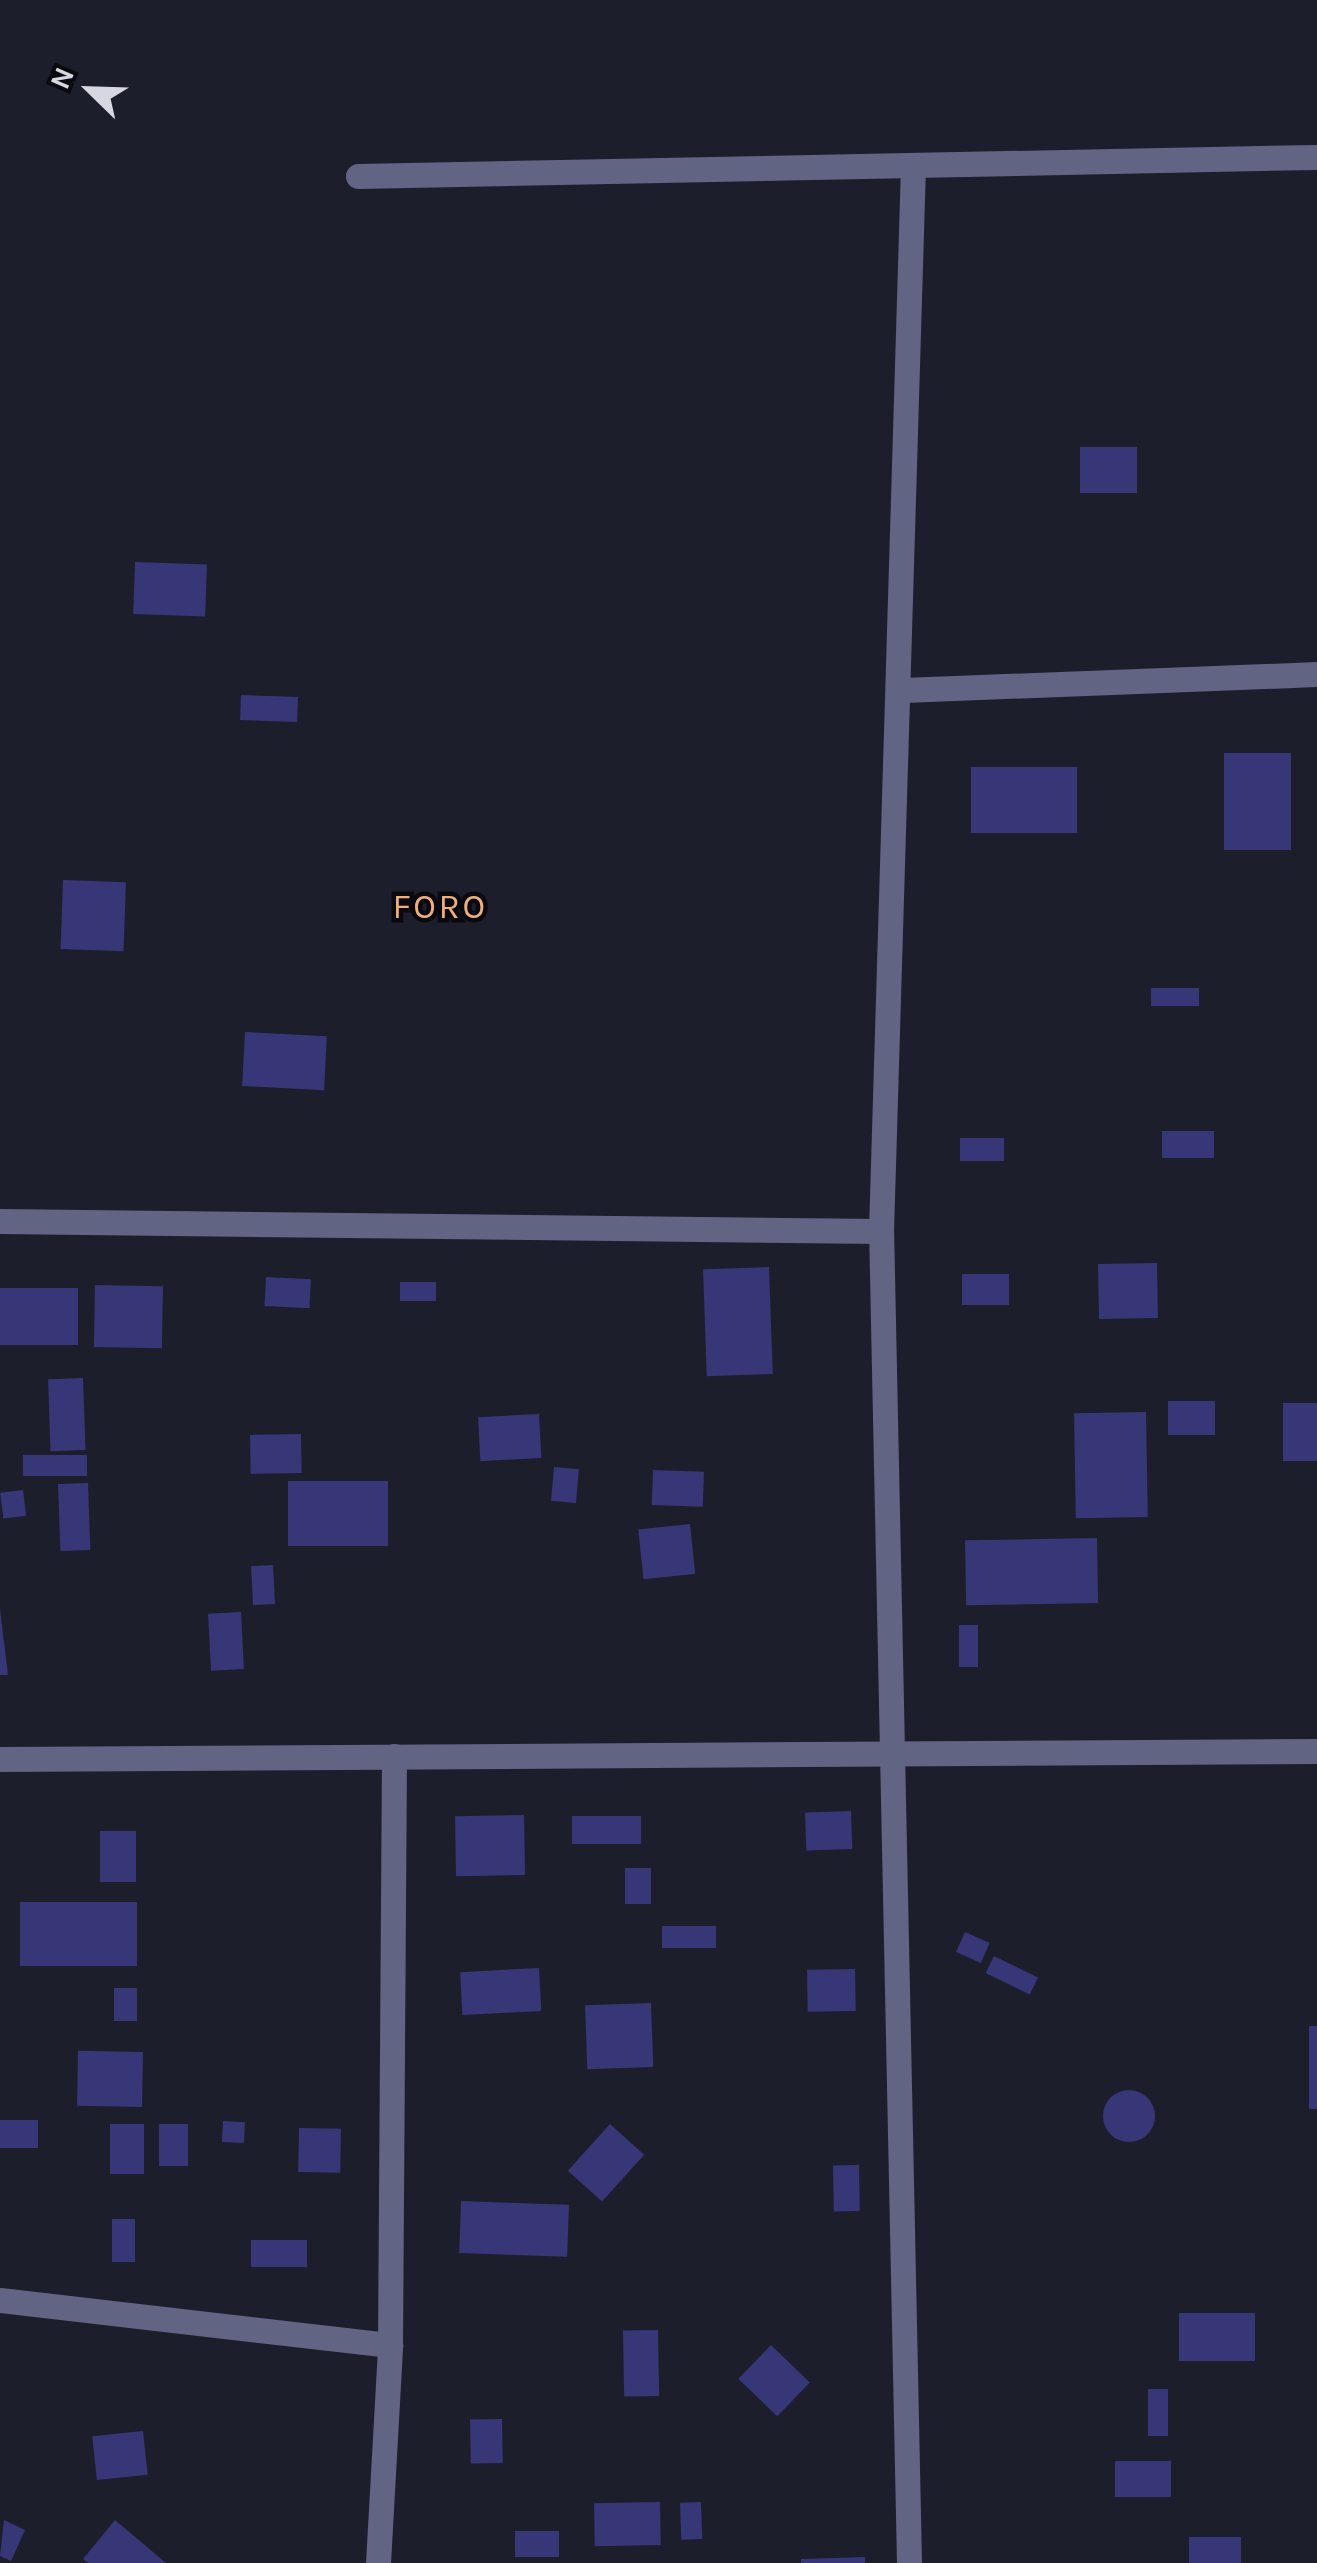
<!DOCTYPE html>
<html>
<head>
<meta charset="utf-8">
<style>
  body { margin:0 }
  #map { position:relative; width:1317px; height:2563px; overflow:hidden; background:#1d1e2c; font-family:Karla,sans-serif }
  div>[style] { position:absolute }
  .building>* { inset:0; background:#373677; transform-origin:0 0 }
  .round { border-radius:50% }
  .minor>* { height:25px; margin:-12.5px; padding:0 12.5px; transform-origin:12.5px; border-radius:12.5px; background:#626483 }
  span { translate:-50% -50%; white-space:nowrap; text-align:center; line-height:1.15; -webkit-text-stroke:9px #09090f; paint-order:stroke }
  .quarter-label { font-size:35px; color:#efae7c; letter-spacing:2.5px }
  .north { position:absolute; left:40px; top:40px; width:100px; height:100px; -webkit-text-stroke:8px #09090f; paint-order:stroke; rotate:293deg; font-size:28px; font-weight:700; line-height:40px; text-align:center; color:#d6d7e0 }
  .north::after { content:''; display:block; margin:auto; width:35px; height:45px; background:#d6d7e0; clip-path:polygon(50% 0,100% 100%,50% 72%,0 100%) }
</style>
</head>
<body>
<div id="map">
  <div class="building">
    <div style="left:1080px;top:447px;width:57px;height:46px"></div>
    <div style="left:135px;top:562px;width:72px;height:52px;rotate:2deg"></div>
    <div style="left:241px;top:695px;width:57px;height:25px;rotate:2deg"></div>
    <div style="left:1291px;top:753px;width:97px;height:67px;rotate:90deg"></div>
    <div style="left:1077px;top:767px;width:66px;height:106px;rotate:90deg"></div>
    <div style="left:63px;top:880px;width:63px;height:69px;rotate:2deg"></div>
    <div style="left:1151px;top:988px;width:48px;height:18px"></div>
    <div style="left:245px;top:1032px;width:82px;height:54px;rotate:3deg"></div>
    <div style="left:1162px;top:1131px;width:52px;height:27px"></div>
    <div style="left:960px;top:1138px;width:44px;height:23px"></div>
    <div style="left:1157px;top:1263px;width:55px;height:59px;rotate:89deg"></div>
    <div style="left:769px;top:1267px;width:107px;height:66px;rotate:88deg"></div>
    <div style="left:1009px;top:1274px;width:31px;height:47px;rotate:90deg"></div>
    <div style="left:266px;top:1277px;width:45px;height:29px;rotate:3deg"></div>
    <div style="left:400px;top:1282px;width:36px;height:19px"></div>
    <div style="left:95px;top:1285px;width:68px;height:62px;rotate:1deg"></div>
    <div style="left:0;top:1288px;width:78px;height:57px"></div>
    <div style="left:83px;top:1378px;width:72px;height:35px;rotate:88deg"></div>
    <div style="left:1215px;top:1401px;width:34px;height:47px;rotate:90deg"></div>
    <div style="left:1283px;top:1403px;width:34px;height:58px"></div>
    <div style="left:1146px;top:1412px;width:105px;height:72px;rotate:89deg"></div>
    <div style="left:539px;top:1414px;width:44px;height:61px;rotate:87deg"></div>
    <div style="left:301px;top:1434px;width:39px;height:51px;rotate:89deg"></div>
    <div style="left:87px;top:1455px;width:21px;height:64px;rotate:90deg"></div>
    <div style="left:554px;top:1467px;width:25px;height:34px;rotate:5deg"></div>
    <div style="left:653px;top:1470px;width:51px;height:35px;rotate:2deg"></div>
    <div style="left:388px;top:1481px;width:65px;height:100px;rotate:90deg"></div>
    <div style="left:88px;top:1483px;width:67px;height:30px;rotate:88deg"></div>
    <div style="left:23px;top:1490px;width:26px;height:23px;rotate:83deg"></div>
    <div style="left:690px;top:1524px;width:50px;height:52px;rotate:84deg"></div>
    <div style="left:1097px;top:1538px;width:65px;height:132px;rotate:89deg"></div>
    <div style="left:273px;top:1565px;width:39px;height:22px;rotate:87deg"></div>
    <div style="clip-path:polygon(0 1609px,8px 1675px,0 1675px)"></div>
    <div style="left:241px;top:1612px;width:57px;height:33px;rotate:87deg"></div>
    <div style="left:959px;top:1625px;width:19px;height:42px"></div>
    <div style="left:851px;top:1811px;width:38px;height:46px;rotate:88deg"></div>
    <div style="left:524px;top:1815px;width:60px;height:69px;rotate:89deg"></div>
    <div style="left:641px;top:1816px;width:28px;height:69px;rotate:90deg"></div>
    <div style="left:100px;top:1831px;width:36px;height:51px"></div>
    <div style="left:625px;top:1868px;width:26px;height:36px"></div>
    <div style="left:137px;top:1902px;width:64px;height:117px;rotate:90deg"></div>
    <div style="left:716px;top:1926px;width:22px;height:54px;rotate:90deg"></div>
    <div style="left:965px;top:1932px;width:27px;height:22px;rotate:24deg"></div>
    <div style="left:994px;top:1956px;width:49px;height:19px;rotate:26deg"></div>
    <div style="left:539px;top:1968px;width:43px;height:79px;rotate:87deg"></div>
    <div style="left:855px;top:1969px;width:42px;height:48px;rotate:89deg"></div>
    <div style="left:137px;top:1988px;width:33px;height:23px;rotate:90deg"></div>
    <div style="left:651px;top:2003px;width:64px;height:66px;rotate:88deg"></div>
    <div style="left:1317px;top:2026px;width:83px;height:8px;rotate:90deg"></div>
    <div style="left:143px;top:2052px;width:55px;height:65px;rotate:91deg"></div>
    <div class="round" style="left:1103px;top:2090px;width:52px;height:52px"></div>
    <div style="left:0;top:2120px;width:38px;height:28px"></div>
    <div style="left:223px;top:2121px;width:22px;height:21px;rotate:3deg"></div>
    <div style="left:144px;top:2124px;width:50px;height:34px;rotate:90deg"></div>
    <div style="left:159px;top:2124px;width:29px;height:42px"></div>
    <div style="left:610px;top:2124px;width:46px;height:63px;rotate:42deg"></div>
    <div style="left:299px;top:2128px;width:42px;height:44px;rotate:1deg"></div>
    <div style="left:859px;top:2165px;width:46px;height:26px;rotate:89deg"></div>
    <div style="left:461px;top:2201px;width:108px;height:52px;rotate:2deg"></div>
    <div style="left:112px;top:2219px;width:23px;height:43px"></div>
    <div style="left:251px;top:2240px;width:56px;height:27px"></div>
    <div style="left:1255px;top:2313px;width:48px;height:76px;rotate:90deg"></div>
    <div style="left:658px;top:2330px;width:66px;height:35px;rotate:89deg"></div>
    <div style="left:771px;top:2345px;width:54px;height:47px;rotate:44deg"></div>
    <div style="left:1148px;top:2389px;width:20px;height:47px"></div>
    <div style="left:502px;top:2419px;width:44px;height:32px;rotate:89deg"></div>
    <div style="left:143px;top:2431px;width:44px;height:51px;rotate:84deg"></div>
    <div style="left:1171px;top:2461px;width:36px;height:56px;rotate:90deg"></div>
    <div style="left:660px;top:2502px;width:43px;height:66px;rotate:89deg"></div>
    <div style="left:701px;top:2502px;width:37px;height:21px;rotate:88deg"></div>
    <div style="clip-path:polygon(4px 2520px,25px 2530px,11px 2561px,0 2556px)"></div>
    <div style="clip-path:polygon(115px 2520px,166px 2563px,88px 2563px,83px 2559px)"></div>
    <div style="left:559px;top:2531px;width:26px;height:44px;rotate:90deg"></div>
    <div style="left:1189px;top:2537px;width:52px;height:26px"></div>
    <div style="clip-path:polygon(865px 2557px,865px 2563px,801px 2563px,801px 2559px)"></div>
  </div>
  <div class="minor">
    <div style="left:358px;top:176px;width:959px;rotate:-1.14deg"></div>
    <div style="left:903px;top:690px;width:414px;rotate:-2.2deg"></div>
    <div style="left:0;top:1221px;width:881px;rotate:0.65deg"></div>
    <div style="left:0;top:1759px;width:1317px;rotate:-0.35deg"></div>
    <div style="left:0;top:2300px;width:393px;rotate:6.6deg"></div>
    <div style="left:378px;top:2563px;width:218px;rotate:-86.8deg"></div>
    <div style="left:390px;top:2345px;width:589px;rotate:-89.61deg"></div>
    <div style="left:909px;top:2563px;width:1332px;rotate:-91.2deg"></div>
    <div style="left:881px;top:1231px;width:1066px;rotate:-88.28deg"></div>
  </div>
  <div class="quarter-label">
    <span style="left:440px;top:907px">FORO</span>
  </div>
  <div class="north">N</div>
</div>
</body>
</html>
